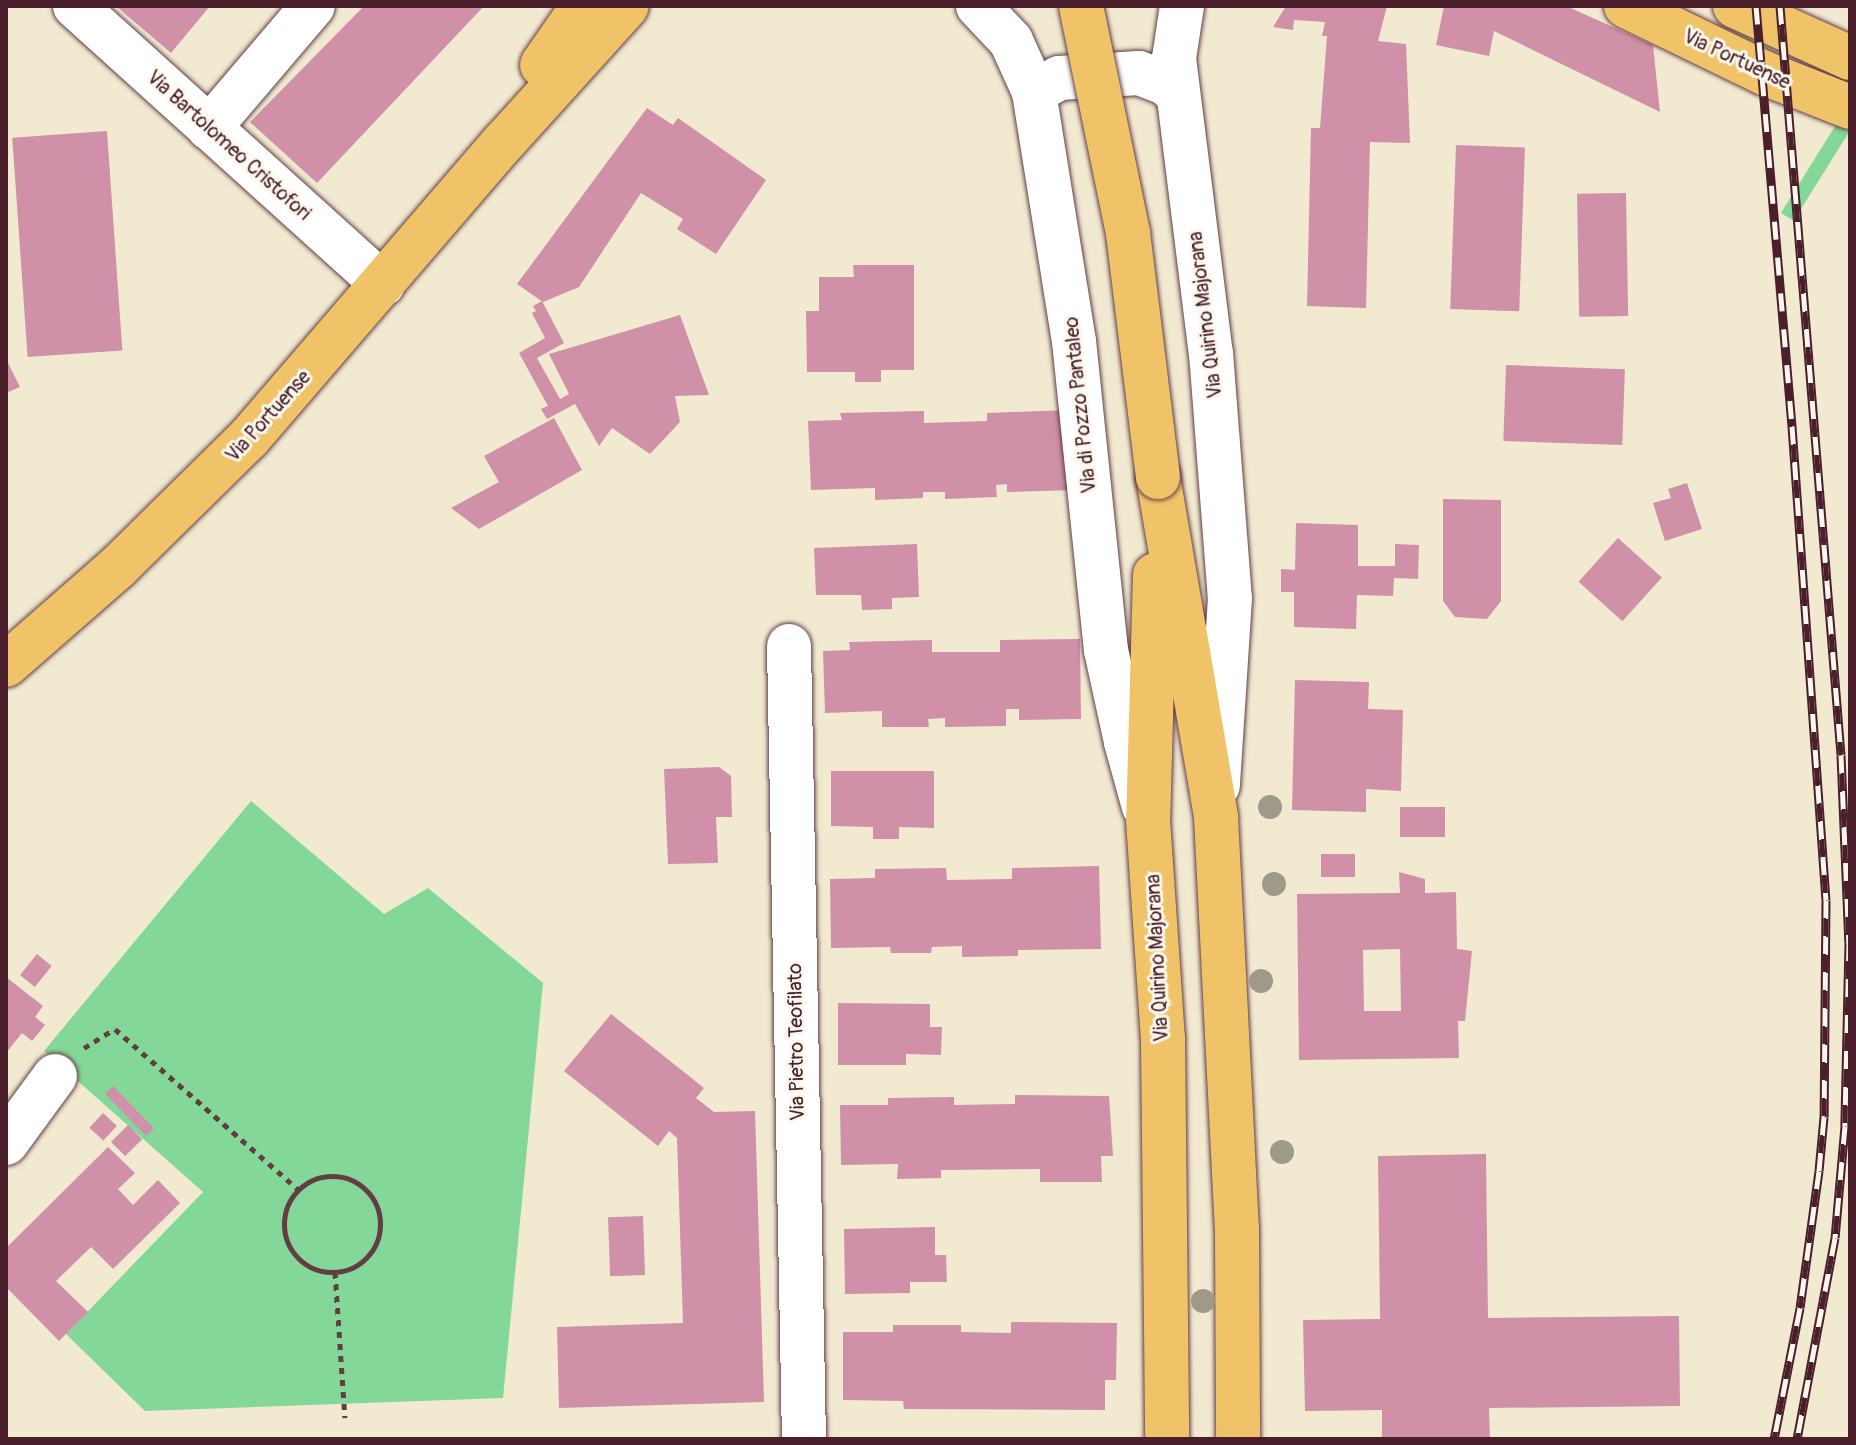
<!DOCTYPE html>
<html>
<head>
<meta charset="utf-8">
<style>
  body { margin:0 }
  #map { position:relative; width:1856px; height:1445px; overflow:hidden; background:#f1ead1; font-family:Pangolin,sans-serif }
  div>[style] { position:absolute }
  .green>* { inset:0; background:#83d799; transform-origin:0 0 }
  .building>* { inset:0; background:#d090a7; transform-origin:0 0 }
  .path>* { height:5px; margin-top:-2.5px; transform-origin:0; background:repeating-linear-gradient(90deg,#633d44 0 6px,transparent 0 12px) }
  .path>.ring { margin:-2.5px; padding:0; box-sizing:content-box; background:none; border:5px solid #633d44; border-radius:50% }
  .roads { filter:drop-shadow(0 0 2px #633d44) drop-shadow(0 0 2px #633d44) }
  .minor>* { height:44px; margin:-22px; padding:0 22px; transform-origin:22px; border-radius:22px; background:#fff }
  .major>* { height:44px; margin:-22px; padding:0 22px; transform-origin:22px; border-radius:22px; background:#f1c369 }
  .rail>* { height:9px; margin-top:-4.5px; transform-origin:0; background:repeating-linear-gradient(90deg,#fbf7ec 0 18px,#4a1f2b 0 36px); box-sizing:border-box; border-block:2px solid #4a1f2b }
  .bridges { filter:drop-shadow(0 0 2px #633d44) drop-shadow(0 0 2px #633d44) }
  .major-bridge>* { height:44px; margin:-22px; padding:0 22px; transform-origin:22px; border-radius:22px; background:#f1c369 }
  .trees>* { width:24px; height:24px; margin:-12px; border-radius:50%; background:#9e9988 }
  span { translate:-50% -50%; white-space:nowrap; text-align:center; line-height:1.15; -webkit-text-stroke:6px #fbf7ec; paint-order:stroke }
  .street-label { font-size:20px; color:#4a1f2b }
  .frame { position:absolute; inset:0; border:8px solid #4a1f2b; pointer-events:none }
</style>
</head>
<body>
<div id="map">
  <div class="green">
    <div style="left:1837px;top:123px;width:15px;height:106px;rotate:32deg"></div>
    <div style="clip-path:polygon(251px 801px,384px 914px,428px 888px,543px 983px,503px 1398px,145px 1411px,66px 1334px,203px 1192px,44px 1051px)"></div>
  </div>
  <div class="building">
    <div style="clip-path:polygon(116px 6px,210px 6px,171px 53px)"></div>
    <div style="clip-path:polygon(364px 6px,484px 6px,317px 183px,250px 122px)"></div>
    <div style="clip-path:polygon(1286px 6px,1387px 6px,1378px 41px,1406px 44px,1410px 143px,1370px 142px,1366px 308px,1307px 306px,1311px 128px,1320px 128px,1327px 36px,1322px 36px,1325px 22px,1294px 20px,1293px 30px,1273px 27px)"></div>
    <div style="clip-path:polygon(1444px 6px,1566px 6px,1653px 45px,1660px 112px,1494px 31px,1489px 56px,1436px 45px)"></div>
    <div style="clip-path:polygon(647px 108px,673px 125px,678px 118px,766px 180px,716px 254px,677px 229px,683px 219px,641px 193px,579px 287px,543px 302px,517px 284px)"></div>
    <div style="left:107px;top:131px;width:220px;height:95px;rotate:86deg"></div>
    <div style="left:1456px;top:145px;width:69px;height:164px;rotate:2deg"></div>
    <div style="left:1626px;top:193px;width:123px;height:49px;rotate:89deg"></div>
    <div style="clip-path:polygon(853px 265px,914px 265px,914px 370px,881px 370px,881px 382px,855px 382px,855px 372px,807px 372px,806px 311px,819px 311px,819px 277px,854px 277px)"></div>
    <div style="clip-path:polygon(542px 301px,564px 343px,537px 358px,560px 399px,569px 394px,549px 354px,680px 315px,709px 395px,675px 396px,680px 422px,650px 454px,612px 428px,599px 446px,575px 404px,547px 419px,541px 409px,548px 406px,519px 353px,545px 338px,532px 313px,536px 311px,533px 306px)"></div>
    <div style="clip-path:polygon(6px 359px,20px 387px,6px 393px)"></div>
    <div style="left:1506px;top:365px;width:119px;height:76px;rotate:2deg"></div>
    <div style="clip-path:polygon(1066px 410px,1074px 490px,1007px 492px,1007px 484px,996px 485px,997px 497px,945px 499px,945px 492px,923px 492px,923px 498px,875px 500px,875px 488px,811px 490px,808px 421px,842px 420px,840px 413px,924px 411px,924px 423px,987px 421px,987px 413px)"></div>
    <div style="clip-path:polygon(554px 418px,582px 470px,479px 529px,451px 508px,499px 482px,484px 456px)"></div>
    <div style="clip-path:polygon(1687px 483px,1702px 529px,1665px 541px,1653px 503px,1671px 498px,1668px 489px)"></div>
    <div style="clip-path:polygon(1443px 499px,1501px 500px,1501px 601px,1487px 619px,1455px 617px,1443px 601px)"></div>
    <div style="clip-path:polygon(1296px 523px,1358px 525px,1358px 566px,1395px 566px,1395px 544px,1419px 545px,1418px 579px,1394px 578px,1393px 596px,1357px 595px,1356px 629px,1294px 627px,1294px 592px,1281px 592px,1281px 569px,1295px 570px)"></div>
    <div style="left:1618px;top:538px;width:59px;height:59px;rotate:42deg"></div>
    <div style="clip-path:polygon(917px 544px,919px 597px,892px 598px,892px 609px,862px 610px,861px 595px,816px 595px,814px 548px)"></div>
    <div style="clip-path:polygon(1080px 639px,1081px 719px,1019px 720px,1019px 709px,1006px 709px,1006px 726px,945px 727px,945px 718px,928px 719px,929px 727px,882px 727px,882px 711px,825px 713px,823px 651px,850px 650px,849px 642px,932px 640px,932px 652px,1000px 652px,1000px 640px)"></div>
    <div style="clip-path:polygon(1295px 680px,1369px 682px,1368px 709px,1403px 710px,1401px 791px,1366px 789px,1366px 812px,1292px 810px)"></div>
    <div style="clip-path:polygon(719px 767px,731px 776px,732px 817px,716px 817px,718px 863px,668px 864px,664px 769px)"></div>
    <div style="clip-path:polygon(831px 771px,934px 771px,934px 828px,899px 827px,899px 839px,873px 839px,873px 827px,831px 826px)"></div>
    <div style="left:1445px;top:807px;width:30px;height:45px;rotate:90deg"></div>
    <div style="left:1355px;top:854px;width:23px;height:34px;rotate:90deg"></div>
    <div style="clip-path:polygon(1099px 866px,1101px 949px,1018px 950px,1018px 956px,962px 957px,962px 946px,932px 947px,931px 953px,891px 953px,890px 947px,831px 948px,830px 879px,875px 878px,875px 869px,946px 868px,947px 880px,1012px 879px,1012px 868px)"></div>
    <div style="clip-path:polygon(evenodd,1399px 872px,1425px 879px,1425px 893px,1456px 892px,1457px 949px,1472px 951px,1465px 1021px,1458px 1021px,1459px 1058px,1299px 1060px,1297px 894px,1400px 893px,1399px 872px,1400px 949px,1401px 1011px,1364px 1011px,1363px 950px,1400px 949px)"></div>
    <div style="left:37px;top:954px;width:19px;height:27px;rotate:39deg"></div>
    <div style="clip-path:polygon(6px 977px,43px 1006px,35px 1017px,45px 1025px,32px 1041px,22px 1033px,6px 1053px)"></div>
    <div style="clip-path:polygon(838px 1003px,930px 1004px,930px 1027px,942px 1027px,941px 1055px,906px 1054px,906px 1065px,838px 1065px)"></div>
    <div style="clip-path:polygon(611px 1014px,704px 1088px,696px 1098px,714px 1112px,755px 1111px,764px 1402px,559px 1408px,557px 1327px,683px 1323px,677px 1138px,669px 1131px,658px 1146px,564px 1071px)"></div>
    <div style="left:113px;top:1086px;width:59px;height:11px;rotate:46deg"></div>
    <div style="clip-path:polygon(1015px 1095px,1109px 1096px,1113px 1156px,1101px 1156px,1102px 1182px,1040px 1182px,1040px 1169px,941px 1170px,941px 1178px,897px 1179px,898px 1164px,841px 1165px,840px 1105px,888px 1105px,888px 1098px,954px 1097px,954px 1105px,1015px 1104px)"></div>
    <div style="left:103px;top:1113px;width:19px;height:20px;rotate:43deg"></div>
    <div style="left:128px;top:1125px;width:20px;height:24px;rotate:45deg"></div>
    <div style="clip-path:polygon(108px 1147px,135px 1173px,118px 1189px,133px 1205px,158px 1180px,180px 1203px,113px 1269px,91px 1247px,56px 1281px,88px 1312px,59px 1341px,6px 1287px,6px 1248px)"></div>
    <div style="clip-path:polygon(1486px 1154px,1488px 1318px,1679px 1316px,1680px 1406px,1489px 1408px,1490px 1439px,1382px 1439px,1382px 1410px,1305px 1411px,1303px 1320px,1380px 1319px,1378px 1156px)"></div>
    <div style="left:643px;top:1216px;width:59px;height:35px;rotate:88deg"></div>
    <div style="clip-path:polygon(935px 1227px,935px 1255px,946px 1255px,947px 1282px,910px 1282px,910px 1293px,845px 1294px,844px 1229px)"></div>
    <div style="clip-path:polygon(1011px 1322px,1117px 1323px,1116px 1380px,1105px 1380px,1105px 1410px,904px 1409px,903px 1401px,843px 1400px,843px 1332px,893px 1332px,893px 1325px,961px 1325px,961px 1332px,1011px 1333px)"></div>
  </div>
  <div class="path">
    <div style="left:84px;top:1048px;width:36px;rotate:-32deg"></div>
    <div style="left:115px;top:1029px;width:243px;rotate:41.2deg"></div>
    <div class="ring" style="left:284px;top:1176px;width:91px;height:91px"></div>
    <div style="left:335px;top:1272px;width:146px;rotate:86.1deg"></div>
  </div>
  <div class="roads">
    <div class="minor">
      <div style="left:75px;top:6px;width:415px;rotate:42.1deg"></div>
      <div style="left:978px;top:6px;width:48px;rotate:46.7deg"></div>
      <div style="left:1011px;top:41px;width:56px;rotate:65.7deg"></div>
      <div style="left:1034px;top:92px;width:252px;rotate:80.9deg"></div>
      <div style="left:1074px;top:341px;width:311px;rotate:84.1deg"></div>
      <div style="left:1106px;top:650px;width:94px;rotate:77.7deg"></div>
      <div style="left:1126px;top:742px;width:67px;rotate:74.5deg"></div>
      <div style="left:1182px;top:6px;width:53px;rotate:98.7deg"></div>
      <div style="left:1174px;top:58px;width:297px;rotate:82.9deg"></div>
      <div style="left:1211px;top:353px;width:246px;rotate:85.6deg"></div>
      <div style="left:1230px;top:598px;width:188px;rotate:93.7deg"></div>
      <div style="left:1034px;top:92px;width:29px;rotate:-29deg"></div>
      <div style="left:1059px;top:78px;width:80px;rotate:-3.6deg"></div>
      <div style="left:1139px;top:73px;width:28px;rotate:21deg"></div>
      <div style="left:1165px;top:83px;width:17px;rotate:40deg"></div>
      <div style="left:209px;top:128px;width:160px;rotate:-49.6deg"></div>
      <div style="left:789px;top:646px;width:793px;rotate:88.92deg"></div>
      <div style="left:6px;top:1143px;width:83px;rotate:-53.8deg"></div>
    </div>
    <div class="major">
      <div style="left:1626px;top:6px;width:153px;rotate:25.9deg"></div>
      <div style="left:1764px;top:73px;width:92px;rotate:21.6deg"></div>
      <div style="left:1735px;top:6px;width:126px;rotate:24.3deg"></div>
      <div style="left:542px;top:65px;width:72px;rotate:-55.2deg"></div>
      <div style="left:1158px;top:477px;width:345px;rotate:80.3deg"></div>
      <div style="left:1216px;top:817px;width:413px;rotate:87.1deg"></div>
      <div style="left:1237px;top:1229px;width:210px;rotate:89.7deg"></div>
      <div style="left:1155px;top:575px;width:245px;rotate:91.6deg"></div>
      <div style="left:1148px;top:820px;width:219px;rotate:86.1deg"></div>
      <div style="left:1163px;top:1038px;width:401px;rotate:89.4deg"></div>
      <div style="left:6px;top:665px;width:149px;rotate:-41.2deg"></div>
      <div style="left:118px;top:567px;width:184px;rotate:-44.6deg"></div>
      <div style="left:249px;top:438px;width:391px;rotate:-49.3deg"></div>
      <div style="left:504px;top:142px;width:183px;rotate:-47.9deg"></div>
    </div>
  </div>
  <div class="rail">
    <div style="left:1756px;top:6px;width:422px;rotate:85.1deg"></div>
    <div style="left:1792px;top:426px;width:475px;rotate:85.9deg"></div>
    <div style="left:1826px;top:900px;width:217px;rotate:90.5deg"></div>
    <div style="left:1824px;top:1117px;width:54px;rotate:95.3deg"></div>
    <div style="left:1819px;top:1171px;width:138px;rotate:97.9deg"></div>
    <div style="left:1800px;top:1308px;width:134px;rotate:101.2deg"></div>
    <div style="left:1780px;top:6px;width:751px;rotate:85.34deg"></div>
    <div style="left:1841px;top:755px;width:188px;rotate:87.6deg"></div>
    <div style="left:1849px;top:943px;width:183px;rotate:91.3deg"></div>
    <div style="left:1845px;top:1126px;width:112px;rotate:95.1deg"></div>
    <div style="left:1835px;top:1238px;width:205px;rotate:100.7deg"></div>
  </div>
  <div class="bridges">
    <div class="major-bridge">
      <div style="left:1081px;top:6px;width:232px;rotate:78.3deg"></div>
      <div style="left:1128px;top:233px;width:246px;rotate:83deg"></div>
    </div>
  </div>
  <div class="trees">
    <div style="left:1270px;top:807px"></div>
    <div style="left:1274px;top:884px"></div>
    <div style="left:1261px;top:981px"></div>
    <div style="left:1282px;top:1152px"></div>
    <div style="left:1203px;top:1301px"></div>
  </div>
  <div class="street-label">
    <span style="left:1737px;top:59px;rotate:25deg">Via Portuense</span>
    <span style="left:229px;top:145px;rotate:42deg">Via Bartolomeo Cristofori</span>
    <span style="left:1205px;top:315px;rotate:-97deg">Via Quirino Majorana</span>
    <span style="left:1080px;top:405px;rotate:-96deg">Via di Pozzo Pantaleo</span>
    <span style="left:268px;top:416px;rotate:-48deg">Via Portuense</span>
    <span style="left:1157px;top:958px;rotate:-93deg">Via Quirino Majorana</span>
    <span style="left:796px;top:1042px;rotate:-91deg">Via Pietro Teofilato</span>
  </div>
  <div class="frame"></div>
</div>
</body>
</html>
